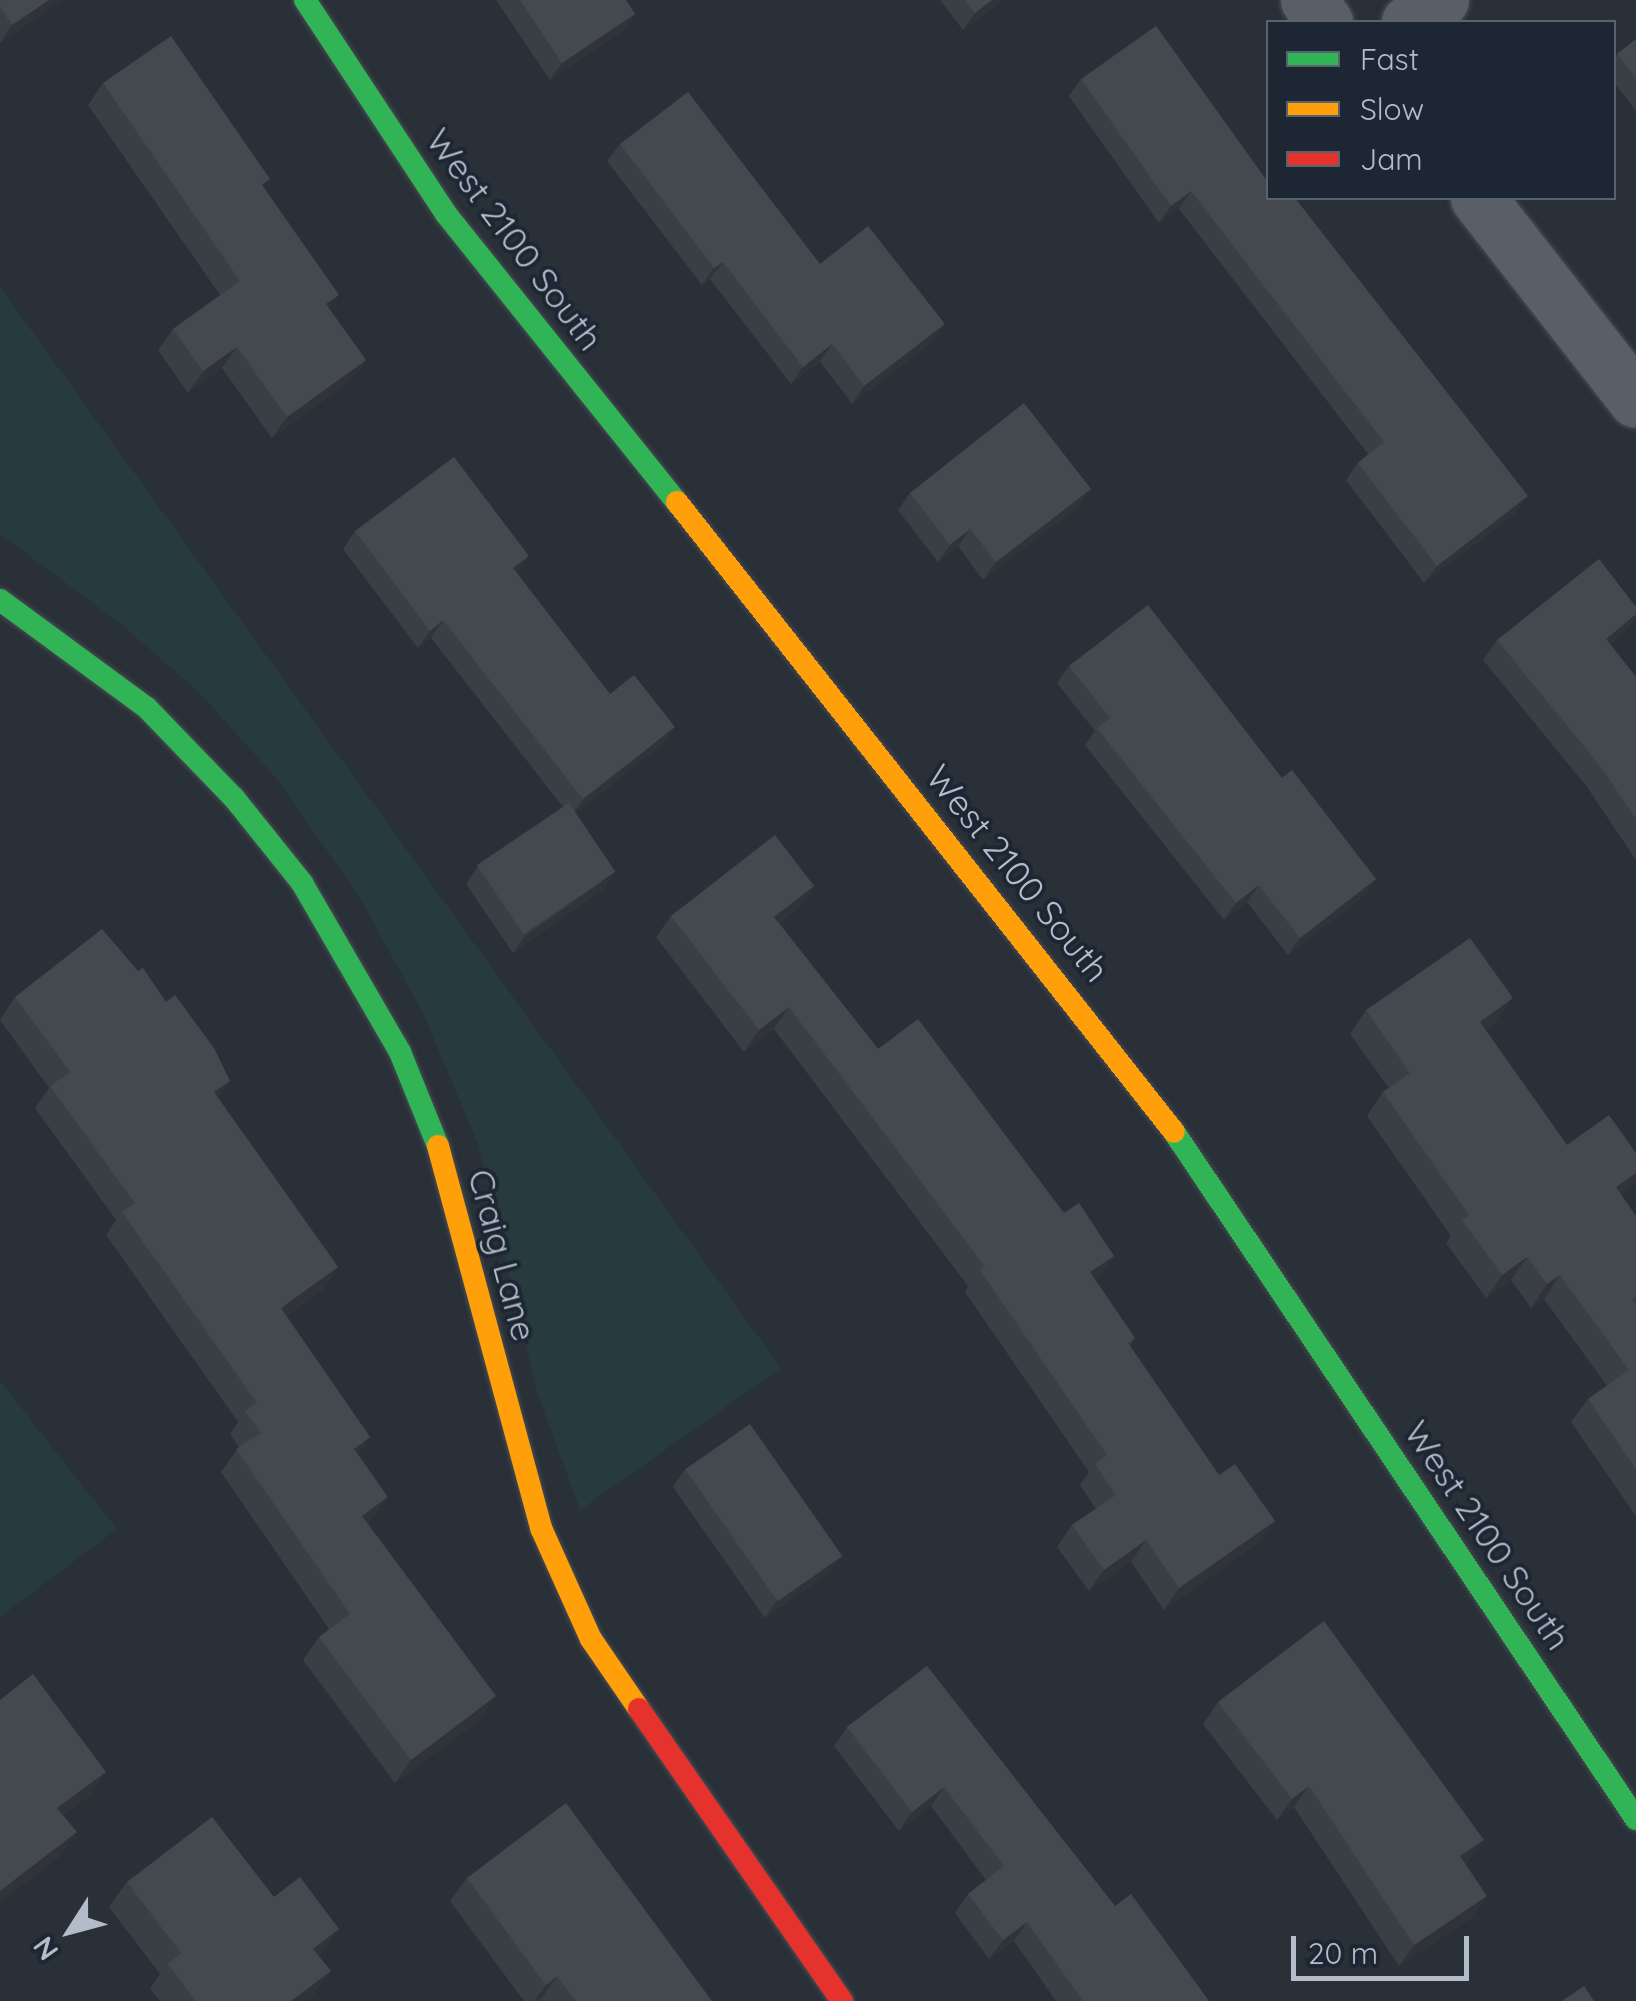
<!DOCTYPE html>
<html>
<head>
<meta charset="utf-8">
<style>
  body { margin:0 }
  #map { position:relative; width:1636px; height:2001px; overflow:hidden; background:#2a3038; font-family:Quicksand,sans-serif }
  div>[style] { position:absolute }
  .green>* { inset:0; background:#273a3e }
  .roads { filter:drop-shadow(0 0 2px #484c53) drop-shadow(0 0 2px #484c53) }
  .street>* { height:55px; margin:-27.5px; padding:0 27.5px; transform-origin:27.5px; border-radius:27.5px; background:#5a5e66 }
  .fast>* { height:22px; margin:-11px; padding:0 11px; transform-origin:11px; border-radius:11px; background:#30b455 }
  .slow>* { height:22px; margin:-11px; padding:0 11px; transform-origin:11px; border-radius:11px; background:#ff9f0a }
  .jam>* { height:22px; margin:-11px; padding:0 11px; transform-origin:11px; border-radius:11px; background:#e5322d }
  .wall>* { inset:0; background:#3a3f45 }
  .shaded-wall>* { inset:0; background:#303338 }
  .building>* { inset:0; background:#444950; transform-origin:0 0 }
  span { translate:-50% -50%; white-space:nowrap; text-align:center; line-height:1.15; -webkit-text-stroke:8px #1d2633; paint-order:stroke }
  .street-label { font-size:35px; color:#b4bcc9 }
  .legend { position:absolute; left:1266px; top:20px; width:350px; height:180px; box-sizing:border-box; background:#1d2633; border:2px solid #59626f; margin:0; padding:12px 18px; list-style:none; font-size:30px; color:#b4bcc9 }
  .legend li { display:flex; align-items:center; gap:20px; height:50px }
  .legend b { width:50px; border:2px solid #59626f }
  .north { position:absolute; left:20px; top:1881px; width:100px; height:100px; -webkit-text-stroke:8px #1d2633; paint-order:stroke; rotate:234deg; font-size:28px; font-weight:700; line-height:40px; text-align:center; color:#b4bcc9 }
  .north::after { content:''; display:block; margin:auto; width:35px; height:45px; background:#b4bcc9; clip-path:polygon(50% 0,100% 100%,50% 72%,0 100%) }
  .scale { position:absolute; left:1291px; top:1936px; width:178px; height:45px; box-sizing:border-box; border:5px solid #b4bcc9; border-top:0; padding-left:12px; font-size:30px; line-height:35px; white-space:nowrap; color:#b4bcc9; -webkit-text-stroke:8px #1d2633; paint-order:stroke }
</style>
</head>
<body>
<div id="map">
  <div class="green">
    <div style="clip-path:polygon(0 287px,781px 1368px,580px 1510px,537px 1392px,478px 1144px,423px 1013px,360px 898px,276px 778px,198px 691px,117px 621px,0 534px)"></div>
    <div style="clip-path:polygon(0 1381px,117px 1529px,0 1617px)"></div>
  </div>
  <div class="roads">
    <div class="street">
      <div style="left:1308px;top:0;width:28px;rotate:52deg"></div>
      <div style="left:1409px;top:22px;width:39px;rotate:-35deg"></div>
      <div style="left:1478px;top:198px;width:256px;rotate:52deg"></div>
    </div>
    <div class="fast">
      <div style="left:305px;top:0;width:256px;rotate:56.6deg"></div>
      <div style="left:446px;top:214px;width:369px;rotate:51.3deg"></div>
      <div style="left:0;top:600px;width:182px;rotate:36.3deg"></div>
      <div style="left:147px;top:708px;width:125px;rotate:46deg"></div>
      <div style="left:234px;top:798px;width:109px;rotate:51.3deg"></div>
      <div style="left:302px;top:883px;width:195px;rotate:59.9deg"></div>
      <div style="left:400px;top:1052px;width:101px;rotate:68deg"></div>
      <div style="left:1174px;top:1132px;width:828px;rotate:56.08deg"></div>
    </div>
    <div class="slow">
      <div style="left:677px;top:502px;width:802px;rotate:51.73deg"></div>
      <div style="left:438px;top:1146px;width:396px;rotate:74.9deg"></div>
      <div style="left:541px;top:1528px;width:122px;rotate:65.8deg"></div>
      <div style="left:591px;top:1639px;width:85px;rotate:55.6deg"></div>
    </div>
    <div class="jam">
      <div style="left:639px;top:1709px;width:356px;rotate:55.2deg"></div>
    </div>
  </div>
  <div class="wall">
    <div style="clip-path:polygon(0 0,63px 0,0 43px)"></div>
    <div style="clip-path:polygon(496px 0,626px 0,635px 14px,623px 31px,550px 80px)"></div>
    <div style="clip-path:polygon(940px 0,1003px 0,963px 30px)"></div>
    <div style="clip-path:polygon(1636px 39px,1636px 111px,1614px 82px,1614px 59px,1617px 54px)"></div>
    <div style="clip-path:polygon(1081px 79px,1268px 182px,1515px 514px,1424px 583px,1346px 480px,1358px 463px,1368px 454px,1179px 209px,1159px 223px,1069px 96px)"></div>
    <div style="clip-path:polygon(103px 83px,264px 188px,329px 309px,366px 360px,351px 381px,272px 438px,222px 368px,188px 393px,158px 350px,173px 329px,220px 295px,88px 105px)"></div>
    <div style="clip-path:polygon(620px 144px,820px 264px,932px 342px,852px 404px,820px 361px,791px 384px,710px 279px,702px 285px,607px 161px)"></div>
    <div style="clip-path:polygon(910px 493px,1079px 506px,983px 580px,958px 546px,938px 562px,898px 510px)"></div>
    <div style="clip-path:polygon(355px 531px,517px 573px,610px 694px,663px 744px,576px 813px,604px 889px,513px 953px,466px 884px,478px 866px,563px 807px,431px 638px,418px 648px,343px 549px)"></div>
    <div style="clip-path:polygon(1636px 607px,1636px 616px,1625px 631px,1610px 644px,1636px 677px,1636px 860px,1587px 787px,1483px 660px,1497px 640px)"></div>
    <div style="clip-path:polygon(1069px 666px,1282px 778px,1376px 879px,1364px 896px,1288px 955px,1247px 902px,1224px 920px,1085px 745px,1095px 731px,1057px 683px)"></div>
    <div style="clip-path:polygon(814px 886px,799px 907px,779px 923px,878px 1049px,1114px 1256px,1099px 1277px,1095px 1280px,1135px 1338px,1130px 1346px,1219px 1475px,1275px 1521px,1260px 1542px,1164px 1610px,1131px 1562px,1089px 1591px,1057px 1547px,1072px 1525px,1096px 1509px,1080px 1485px,1089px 1472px,965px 1292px,968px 1286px,774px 1029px,744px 1052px,656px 937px,671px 916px)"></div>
    <div style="clip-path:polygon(15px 997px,166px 1002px,230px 1081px,218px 1098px,338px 1267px,323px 1290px,286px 1316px,370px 1437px,358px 1454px,372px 1520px,367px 1523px,481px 1719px,395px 1783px,303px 1660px,319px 1637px,329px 1629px,221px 1472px,239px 1447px,230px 1434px,238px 1422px,106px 1235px,116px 1220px,35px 1108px,49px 1088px,0 1020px)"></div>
    <div style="clip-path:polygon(1366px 1010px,1496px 1022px,1485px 1030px,1567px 1145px,1636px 1153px,1636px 1180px,1629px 1189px,1621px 1195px,1636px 1216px,1636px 1516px,1571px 1422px,1588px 1399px,1607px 1386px,1544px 1299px,1531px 1308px,1511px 1280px,1486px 1298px,1446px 1243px,1451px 1236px,1367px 1116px,1383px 1092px,1389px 1088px,1350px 1034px)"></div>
    <div style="clip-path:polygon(685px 1469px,830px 1572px,765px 1618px,673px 1487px)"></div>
    <div style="clip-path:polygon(927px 1666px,1115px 1906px,1209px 2001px,1056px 2001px,1014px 1941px,989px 1959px,955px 1913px,968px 1894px,986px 1880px,931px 1806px,899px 1831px,834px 1746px,847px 1727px)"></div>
    <div style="clip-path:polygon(1218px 1702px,1468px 1862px,1466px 1864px,1472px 1918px,1399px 1966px,1294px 1807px,1277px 1820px,1203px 1724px)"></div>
    <div style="clip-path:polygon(467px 1878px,712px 2001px,542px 2001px,541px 1999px,539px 2001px,524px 2001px,450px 1901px)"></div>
    <div style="clip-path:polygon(127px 1882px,274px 1897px,322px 1954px,319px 1956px,313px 1996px,306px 2001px,160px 2001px,150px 1989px,160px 1974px,109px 1907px)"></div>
  </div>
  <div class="shaded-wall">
    <div style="clip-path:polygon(49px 0,63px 0,0 43px,12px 25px)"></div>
    <div style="clip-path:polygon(992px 0,1003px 0,963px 30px,975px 13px)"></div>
    <div style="clip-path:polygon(635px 14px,623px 31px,550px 80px,562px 63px)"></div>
    <div style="clip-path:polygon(1191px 191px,1179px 209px,1159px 223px,1171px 206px)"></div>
    <div style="clip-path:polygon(723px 262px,710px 279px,702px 285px,714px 268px)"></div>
    <div style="clip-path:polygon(339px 295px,324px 316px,326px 304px)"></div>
    <div style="clip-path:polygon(945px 324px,932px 342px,852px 404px,864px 386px)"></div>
    <div style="clip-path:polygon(832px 344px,820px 361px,791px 384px,803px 367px)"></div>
    <div style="clip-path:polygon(237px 347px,222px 368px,188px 393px,203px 371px)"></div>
    <div style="clip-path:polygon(366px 360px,351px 381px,272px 438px,287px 417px)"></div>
    <div style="clip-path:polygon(1091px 489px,1079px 506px,983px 580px,996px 562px)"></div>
    <div style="clip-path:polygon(1528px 496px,1515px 514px,1424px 583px,1437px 566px)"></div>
    <div style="clip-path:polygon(970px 529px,958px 546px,938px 562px,950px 545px)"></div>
    <div style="clip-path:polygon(529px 556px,516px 574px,513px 568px)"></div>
    <div style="clip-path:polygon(1636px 614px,1625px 631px,1592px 659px,1606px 639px)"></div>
    <div style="clip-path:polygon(443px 620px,431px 638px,418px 648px,430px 631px)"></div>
    <div style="clip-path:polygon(675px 727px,663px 744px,571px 817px,583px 799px)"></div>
    <div style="clip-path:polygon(616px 872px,604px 889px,513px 953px,526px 935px)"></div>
    <div style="clip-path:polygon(1376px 879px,1364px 896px,1288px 955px,1300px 938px)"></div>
    <div style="clip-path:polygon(1259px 885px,1247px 902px,1224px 920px,1236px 903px)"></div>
    <div style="clip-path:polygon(814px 886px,799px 907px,759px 938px,774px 917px)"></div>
    <div style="clip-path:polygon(1513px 998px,1496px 1022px,1463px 1045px,1480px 1022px)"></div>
    <div style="clip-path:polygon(789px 1007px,774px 1029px,744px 1052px,759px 1030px)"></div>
    <div style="clip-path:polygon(230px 1081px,214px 1104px,214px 1092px)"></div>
    <div style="clip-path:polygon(1636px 1173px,1636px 1180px,1629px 1189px,1600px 1211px,1616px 1187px)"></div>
    <div style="clip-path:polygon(1114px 1256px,1099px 1277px,1075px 1294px,1090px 1272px)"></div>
    <div style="clip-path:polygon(1527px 1257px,1511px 1280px,1486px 1298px,1502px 1275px)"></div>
    <div style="clip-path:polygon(338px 1267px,323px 1290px,265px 1331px,281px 1308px)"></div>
    <div style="clip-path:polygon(1560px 1275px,1544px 1299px,1531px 1308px,1547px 1284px)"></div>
    <div style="clip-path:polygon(370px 1437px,354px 1460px,354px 1449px)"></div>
    <div style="clip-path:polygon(388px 1497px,372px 1520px,346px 1538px,362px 1516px)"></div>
    <div style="clip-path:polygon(1275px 1521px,1260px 1542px,1164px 1610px,1179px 1588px)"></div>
    <div style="clip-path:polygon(1146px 1540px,1131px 1562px,1089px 1591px,1104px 1570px)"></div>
    <div style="clip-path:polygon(843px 1555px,830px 1572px,765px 1618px,777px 1600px)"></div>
    <div style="clip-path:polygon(496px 1696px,481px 1719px,395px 1783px,411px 1760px)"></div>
    <div style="clip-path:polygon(106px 1772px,89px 1797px,40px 1833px,57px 1808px)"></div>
    <div style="clip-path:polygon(1309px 1786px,1294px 1807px,1277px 1820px,1292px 1799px)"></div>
    <div style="clip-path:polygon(944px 1787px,931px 1806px,899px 1831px,912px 1812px)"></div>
    <div style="clip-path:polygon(77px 1832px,60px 1857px,0 1903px,0 1891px)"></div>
    <div style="clip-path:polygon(1484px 1840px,1468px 1862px,1445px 1877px,1460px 1856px)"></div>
    <div style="clip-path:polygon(1487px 1896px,1472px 1918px,1399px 1966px,1414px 1945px)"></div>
    <div style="clip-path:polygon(1027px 1922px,1014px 1941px,989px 1959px,1003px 1940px)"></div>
    <div style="clip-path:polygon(339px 1929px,322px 1954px,296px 1974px,313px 1949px)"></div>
    <div style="clip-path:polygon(331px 1971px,313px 1996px,306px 2001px,291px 2001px)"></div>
    <div style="clip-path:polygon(557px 1976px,541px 1999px,534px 2001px,546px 1985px)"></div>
  </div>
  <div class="building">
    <div style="clip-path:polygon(0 0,49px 0,12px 25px,0 7px)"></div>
    <div style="clip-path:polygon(520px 0,626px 0,635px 14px,562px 63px)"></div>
    <div style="clip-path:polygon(965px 0,992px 0,975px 13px)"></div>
    <div style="clip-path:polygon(1156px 26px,1268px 182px,1268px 198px,1279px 198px,1281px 200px,1285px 198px,1295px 198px,1528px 496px,1437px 566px,1358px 463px,1384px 442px,1191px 191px,1171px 206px,1081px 79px)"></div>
    <div style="clip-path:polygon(171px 36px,270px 179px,262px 185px,339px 295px,326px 304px,366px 360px,287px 417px,237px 347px,203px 371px,173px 329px,240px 281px,103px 83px)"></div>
    <div style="clip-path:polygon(1636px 39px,1636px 78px,1617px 54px)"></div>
    <div style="clip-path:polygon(688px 92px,820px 264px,868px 226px,945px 324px,864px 386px,832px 344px,803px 367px,723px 262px,714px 268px,620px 144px)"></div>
    <div style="clip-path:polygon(1024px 403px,1091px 489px,996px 562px,970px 529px,950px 545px,910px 493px)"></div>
    <div style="clip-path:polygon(454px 457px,529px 556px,513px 568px,610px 694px,634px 675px,675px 727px,583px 799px,443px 620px,430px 631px,355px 531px)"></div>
    <div style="clip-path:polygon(1599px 559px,1636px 607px,1636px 614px,1606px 639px,1636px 677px,1636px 819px,1601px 767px,1497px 640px)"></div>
    <div style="clip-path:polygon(1148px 605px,1282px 778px,1292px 770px,1376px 879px,1300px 938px,1259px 885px,1236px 903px,1097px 728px,1110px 718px,1069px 666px)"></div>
    <div style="left:569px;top:803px;width:83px;height:111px;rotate:56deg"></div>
    <div style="clip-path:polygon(775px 835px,814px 886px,774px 917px,878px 1049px,918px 1019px,1064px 1213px,1079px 1203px,1114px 1256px,1090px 1272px,1135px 1338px,1128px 1343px,1219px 1475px,1235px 1464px,1275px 1521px,1179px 1588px,1146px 1540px,1104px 1570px,1072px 1525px,1116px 1495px,1095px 1464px,1107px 1455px,980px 1270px,985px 1267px,789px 1007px,759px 1030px,671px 916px)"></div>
    <div style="clip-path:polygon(102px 929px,138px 971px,143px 968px,166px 1002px,175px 995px,214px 1048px,230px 1081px,214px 1092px,338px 1267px,281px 1308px,370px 1437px,354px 1449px,388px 1497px,362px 1516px,496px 1696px,411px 1760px,319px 1637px,350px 1614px,236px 1449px,261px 1433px,245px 1411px,257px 1403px,122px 1212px,135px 1203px,50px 1086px,70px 1072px,15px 997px)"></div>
    <div style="clip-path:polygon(1470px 938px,1513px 998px,1480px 1022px,1567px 1145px,1609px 1115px,1636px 1153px,1636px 1173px,1616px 1187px,1636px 1216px,1636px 1296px,1632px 1299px,1636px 1304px,1636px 1469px,1588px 1399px,1629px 1370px,1560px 1275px,1547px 1284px,1527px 1257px,1502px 1275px,1462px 1220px,1469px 1215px,1383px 1092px,1410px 1073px,1366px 1010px)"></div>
    <div style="left:750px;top:1424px;width:161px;height:79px;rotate:55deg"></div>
    <div style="clip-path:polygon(1324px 1621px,1484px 1840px,1460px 1856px,1487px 1896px,1414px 1945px,1309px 1786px,1292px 1799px,1218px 1702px)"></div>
    <div style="clip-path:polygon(927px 1666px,1115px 1906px,1131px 1894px,1209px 2001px,1083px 2001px,1027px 1922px,1003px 1940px,968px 1894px,1004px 1866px,944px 1787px,912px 1812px,847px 1727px)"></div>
    <div style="clip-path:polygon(33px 1674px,106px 1772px,57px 1808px,77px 1832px,0 1891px,0 1700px)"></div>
    <div style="clip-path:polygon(566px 1803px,712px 2001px,576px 2001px,557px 1976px,546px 1985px,467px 1878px)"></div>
    <div style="clip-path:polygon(212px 1817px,274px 1897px,300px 1877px,339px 1929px,313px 1949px,331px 1971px,291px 2001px,196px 2001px,168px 1964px,181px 1953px,127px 1882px)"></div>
    <div style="clip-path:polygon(1584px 1986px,1594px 2001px,1562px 2001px)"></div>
  </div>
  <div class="street-label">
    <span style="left:515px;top:239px;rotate:53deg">West 2100 South</span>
    <span style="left:1018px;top:873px;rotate:51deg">West 2100 South</span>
    <span style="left:503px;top:1255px;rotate:75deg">Craig Lane</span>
    <span style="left:1488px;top:1535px;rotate:56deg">West 2100 South</span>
  </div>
  <ul class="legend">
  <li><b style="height:12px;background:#30b455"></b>Fast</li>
  <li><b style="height:12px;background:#ff9f0a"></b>Slow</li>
  <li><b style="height:12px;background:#e5322d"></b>Jam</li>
  </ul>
  <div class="north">N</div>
  <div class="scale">20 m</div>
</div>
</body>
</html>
